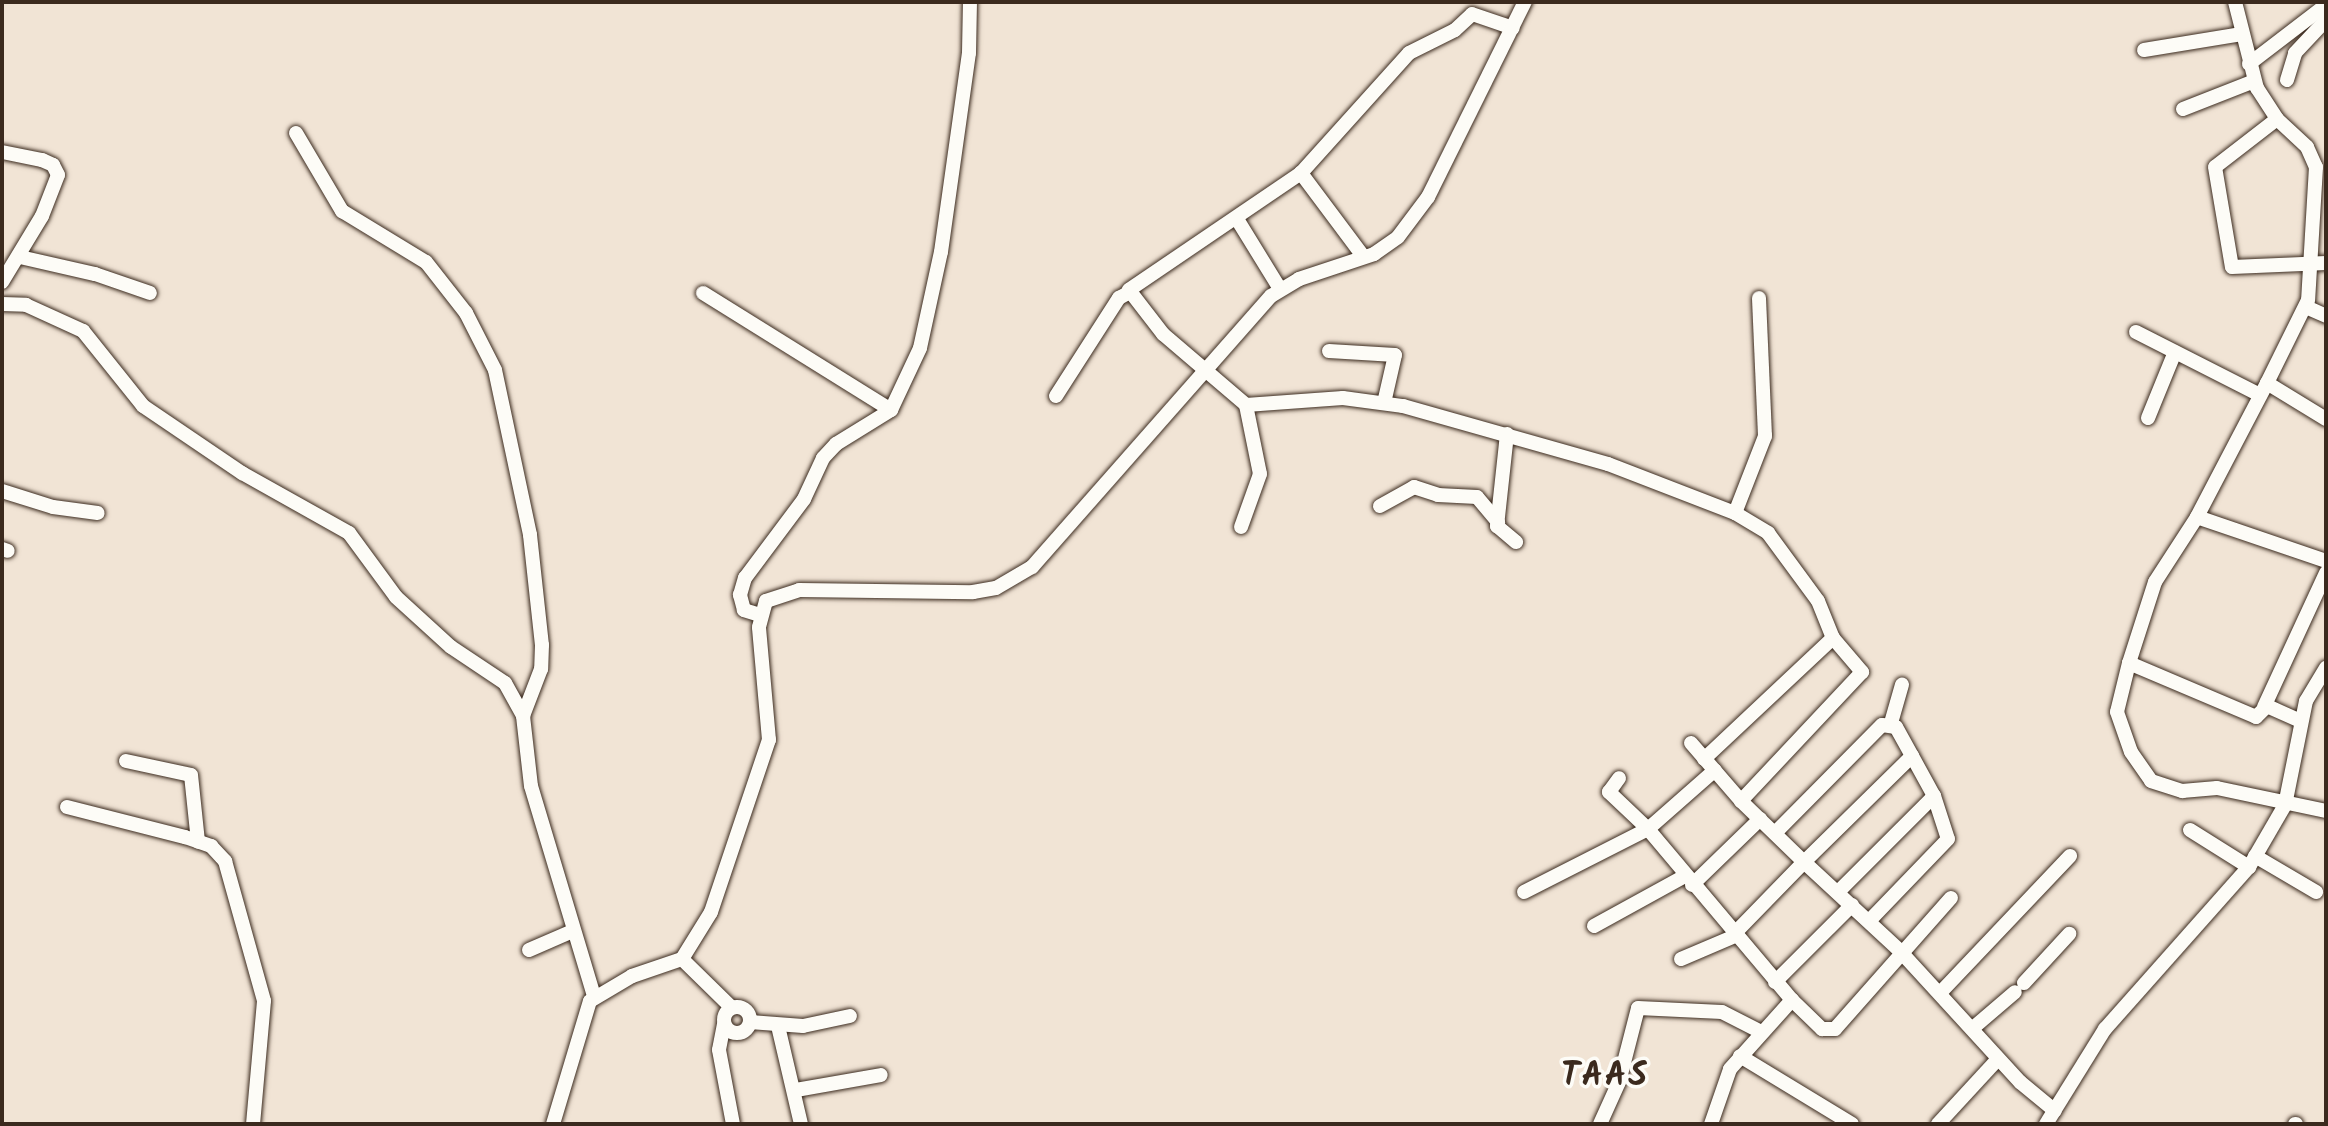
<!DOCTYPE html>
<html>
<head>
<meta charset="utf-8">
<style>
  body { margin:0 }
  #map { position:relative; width:2328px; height:1126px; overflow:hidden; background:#f1e4d5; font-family:Kalam,sans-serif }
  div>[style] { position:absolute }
  .roads { filter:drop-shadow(0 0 2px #3b2a1e) drop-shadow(0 0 2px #3b2a1e) }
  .minor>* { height:14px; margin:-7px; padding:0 7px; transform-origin:7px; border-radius:7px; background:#fdfcf7 }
  .minor>.ring { margin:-7px; padding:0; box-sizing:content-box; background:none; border:14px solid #fdfcf7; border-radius:50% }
  span { translate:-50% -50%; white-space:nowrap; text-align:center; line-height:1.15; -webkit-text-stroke:7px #fdfcf7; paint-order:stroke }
  .district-label { font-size:34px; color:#3b2a1e; font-weight:700; letter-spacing:2px }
  .frame { position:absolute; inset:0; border:4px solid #3b2a1e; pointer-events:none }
</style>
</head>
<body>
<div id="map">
  <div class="roads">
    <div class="minor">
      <div style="left:2235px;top:2px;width:89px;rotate:75.7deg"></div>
      <div style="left:2257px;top:88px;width:37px;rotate:57deg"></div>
      <div style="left:2277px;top:119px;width:41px;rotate:43deg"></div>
      <div style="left:2307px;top:147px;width:22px;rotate:66deg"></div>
      <div style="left:2316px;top:167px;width:133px;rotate:93.4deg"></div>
      <div style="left:2308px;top:300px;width:93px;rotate:116.3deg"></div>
      <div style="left:2267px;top:383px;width:69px;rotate:31.4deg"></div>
      <div style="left:2144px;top:50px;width:99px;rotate:-9.3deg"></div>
      <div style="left:2249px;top:64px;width:97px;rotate:-37.5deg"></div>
      <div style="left:2287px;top:80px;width:28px;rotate:-73deg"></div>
      <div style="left:2295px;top:53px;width:45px;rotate:-46.8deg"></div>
      <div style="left:2183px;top:109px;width:76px;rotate:-21.5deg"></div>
      <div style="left:2277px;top:119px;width:78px;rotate:142.3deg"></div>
      <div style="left:2215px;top:167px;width:101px;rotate:80.4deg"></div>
      <div style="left:2232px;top:267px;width:94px;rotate:-2.4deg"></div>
      <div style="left:296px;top:133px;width:91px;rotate:59.5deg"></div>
      <div style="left:342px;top:211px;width:98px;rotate:31.3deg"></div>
      <div style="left:426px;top:262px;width:65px;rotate:51.9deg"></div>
      <div style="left:466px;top:313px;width:64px;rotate:63deg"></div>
      <div style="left:495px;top:370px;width:169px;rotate:78deg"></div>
      <div style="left:530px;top:535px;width:111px;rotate:83.8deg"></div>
      <div style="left:542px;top:645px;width:24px;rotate:92deg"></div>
      <div style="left:541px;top:669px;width:50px;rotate:111deg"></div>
      <div style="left:523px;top:716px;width:70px;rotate:83.5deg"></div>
      <div style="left:531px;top:786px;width:219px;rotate:73.3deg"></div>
      <div style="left:2px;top:152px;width:41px;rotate:11.3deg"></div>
      <div style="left:42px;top:160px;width:12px;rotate:24deg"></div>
      <div style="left:53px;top:165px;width:11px;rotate:63deg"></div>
      <div style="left:58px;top:175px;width:44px;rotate:111.3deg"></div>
      <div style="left:42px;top:216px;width:77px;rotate:121.2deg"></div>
      <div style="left:1301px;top:173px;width:208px;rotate:145.8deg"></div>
      <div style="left:1129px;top:290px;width:56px;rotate:52.3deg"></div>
      <div style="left:1163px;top:334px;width:109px;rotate:40.5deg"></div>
      <div style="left:1246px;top:405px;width:97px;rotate:-4.1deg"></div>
      <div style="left:1343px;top:398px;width:61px;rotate:7.6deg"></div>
      <div style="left:1403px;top:406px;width:213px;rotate:15.8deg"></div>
      <div style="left:1608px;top:464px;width:136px;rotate:21.1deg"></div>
      <div style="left:1735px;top:513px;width:39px;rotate:31deg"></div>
      <div style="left:1768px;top:533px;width:84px;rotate:53.7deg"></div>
      <div style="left:1818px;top:601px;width:40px;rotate:68deg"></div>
      <div style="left:1833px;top:638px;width:45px;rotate:49.5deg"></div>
      <div style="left:1862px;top:672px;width:177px;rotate:133.2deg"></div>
      <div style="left:1741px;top:801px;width:88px;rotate:44.1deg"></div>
      <div style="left:1804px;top:862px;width:100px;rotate:134.2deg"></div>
      <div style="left:1237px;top:219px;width:82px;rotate:58.4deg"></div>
      <div style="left:1363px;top:256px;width:104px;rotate:-126.8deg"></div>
      <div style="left:1301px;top:173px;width:161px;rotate:-48deg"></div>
      <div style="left:1409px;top:53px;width:51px;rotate:-26.6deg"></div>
      <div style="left:1455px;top:30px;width:23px;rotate:-43deg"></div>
      <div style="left:1472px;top:14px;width:43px;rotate:18.9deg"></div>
      <div style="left:20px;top:257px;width:77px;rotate:12.8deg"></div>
      <div style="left:95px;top:274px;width:58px;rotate:19.1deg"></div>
      <div style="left:703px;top:293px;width:221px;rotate:31.9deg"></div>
      <div style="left:2px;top:304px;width:24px;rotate:2deg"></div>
      <div style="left:26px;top:305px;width:63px;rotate:24.5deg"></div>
      <div style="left:83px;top:331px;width:96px;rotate:51.3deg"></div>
      <div style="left:143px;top:406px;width:120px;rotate:34.1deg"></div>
      <div style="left:242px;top:473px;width:123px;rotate:29.3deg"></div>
      <div style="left:349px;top:533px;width:79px;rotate:53.7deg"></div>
      <div style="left:396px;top:597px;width:74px;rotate:42.3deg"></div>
      <div style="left:451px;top:647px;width:65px;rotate:33.7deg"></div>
      <div style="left:505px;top:683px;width:38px;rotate:61deg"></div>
      <div style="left:2306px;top:307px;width:22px;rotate:24deg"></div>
      <div style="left:2136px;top:332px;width:139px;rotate:26.9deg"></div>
      <div style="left:1329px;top:351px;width:66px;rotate:3.5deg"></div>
      <div style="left:1395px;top:355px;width:49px;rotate:102.9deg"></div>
      <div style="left:2267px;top:383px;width:151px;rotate:117.6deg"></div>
      <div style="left:2197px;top:517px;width:77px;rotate:122.9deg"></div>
      <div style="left:2155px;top:582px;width:85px;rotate:107.8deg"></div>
      <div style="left:2129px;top:663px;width:138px;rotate:23deg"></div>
      <div style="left:2256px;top:717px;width:16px;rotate:-45deg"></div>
      <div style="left:2267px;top:706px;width:37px;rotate:24deg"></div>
      <div style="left:1056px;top:396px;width:117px;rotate:-57.3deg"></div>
      <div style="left:1119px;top:298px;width:10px;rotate:-29deg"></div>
      <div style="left:2148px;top:418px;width:71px;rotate:-67.8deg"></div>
      <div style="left:1507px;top:434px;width:93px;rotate:96.2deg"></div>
      <div style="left:1497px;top:526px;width:25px;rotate:40deg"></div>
      <div style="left:2px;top:491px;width:53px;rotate:17.4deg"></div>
      <div style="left:53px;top:507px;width:45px;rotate:7.6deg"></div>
      <div style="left:1380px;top:506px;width:39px;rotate:-29deg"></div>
      <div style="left:1414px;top:487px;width:25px;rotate:18deg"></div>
      <div style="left:1438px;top:495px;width:39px;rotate:3deg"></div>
      <div style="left:1477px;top:497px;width:33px;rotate:50deg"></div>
      <div style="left:1735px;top:513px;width:83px;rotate:-68.7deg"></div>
      <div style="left:1765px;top:436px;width:138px;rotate:-92.5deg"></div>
      <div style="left:2197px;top:517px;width:136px;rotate:18.8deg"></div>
      <div style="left:1241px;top:527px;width:56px;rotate:-70.3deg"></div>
      <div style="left:1260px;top:474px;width:70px;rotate:-101.5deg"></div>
      <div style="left:2px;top:549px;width:6px;rotate:18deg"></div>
      <div style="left:760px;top:615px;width:17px;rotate:-163deg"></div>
      <div style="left:744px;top:610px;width:16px;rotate:-105deg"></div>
      <div style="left:740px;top:595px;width:18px;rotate:-74deg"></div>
      <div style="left:745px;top:578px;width:99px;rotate:-53.2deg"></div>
      <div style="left:804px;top:499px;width:45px;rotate:-65.1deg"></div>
      <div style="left:823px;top:458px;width:19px;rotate:-47deg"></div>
      <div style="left:836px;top:444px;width:65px;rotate:-31.7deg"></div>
      <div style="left:891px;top:410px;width:68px;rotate:-64.9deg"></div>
      <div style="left:920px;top:348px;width:98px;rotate:-77.7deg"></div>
      <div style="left:941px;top:252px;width:201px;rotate:-82deg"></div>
      <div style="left:969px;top:53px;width:51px;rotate:-88.9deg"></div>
      <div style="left:2129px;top:663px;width:50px;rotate:103.8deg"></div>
      <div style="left:2117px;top:712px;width:42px;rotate:70.7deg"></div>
      <div style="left:2131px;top:752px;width:35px;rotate:55deg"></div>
      <div style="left:2151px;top:781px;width:33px;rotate:18deg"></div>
      <div style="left:2182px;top:791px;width:35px;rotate:-5deg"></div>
      <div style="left:2217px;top:788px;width:111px;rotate:11.9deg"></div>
      <div style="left:2264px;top:707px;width:148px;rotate:-65.2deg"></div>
      <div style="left:1891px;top:723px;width:40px;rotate:-74deg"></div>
      <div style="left:1691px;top:743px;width:77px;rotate:49.2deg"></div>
      <div style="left:1704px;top:759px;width:177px;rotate:-43.2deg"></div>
      <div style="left:126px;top:761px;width:66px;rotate:12.2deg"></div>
      <div style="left:191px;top:775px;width:67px;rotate:84deg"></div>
      <div style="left:1934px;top:796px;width:46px;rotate:-118.8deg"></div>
      <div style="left:1912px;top:756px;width:151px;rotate:135.5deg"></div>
      <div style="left:1804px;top:862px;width:131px;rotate:42.8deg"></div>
      <div style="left:1900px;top:951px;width:178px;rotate:47.5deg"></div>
      <div style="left:2020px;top:1082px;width:45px;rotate:39.6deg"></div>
      <div style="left:67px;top:807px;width:122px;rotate:14.3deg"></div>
      <div style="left:185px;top:837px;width:28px;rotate:19deg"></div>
      <div style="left:211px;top:846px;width:21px;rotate:47deg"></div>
      <div style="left:225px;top:861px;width:145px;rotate:74.4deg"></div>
      <div style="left:264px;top:1001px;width:123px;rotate:95.1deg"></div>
      <div style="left:2190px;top:830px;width:70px;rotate:32.1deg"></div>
      <div style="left:1775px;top:833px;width:152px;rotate:-45.3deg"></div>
      <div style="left:1882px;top:725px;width:14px;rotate:8deg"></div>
      <div style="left:1896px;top:727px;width:33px;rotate:61deg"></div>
      <div style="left:2255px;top:856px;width:71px;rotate:30.5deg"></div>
      <div style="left:1692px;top:885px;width:95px;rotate:-44.1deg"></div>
      <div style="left:1524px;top:892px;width:139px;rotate:-26.9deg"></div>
      <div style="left:1648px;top:829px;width:54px;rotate:-136.5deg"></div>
      <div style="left:1609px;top:792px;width:17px;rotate:-54deg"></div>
      <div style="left:1838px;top:892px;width:136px;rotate:-45deg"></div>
      <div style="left:1934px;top:796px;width:45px;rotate:72deg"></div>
      <div style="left:1948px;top:839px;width:114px;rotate:133.9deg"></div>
      <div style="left:1594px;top:926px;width:104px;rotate:-28.8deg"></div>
      <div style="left:529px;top:950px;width:48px;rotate:-23.4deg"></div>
      <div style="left:682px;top:959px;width:69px;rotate:44.4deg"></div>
      <div style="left:1681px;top:959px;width:59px;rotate:-23.1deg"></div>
      <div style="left:1775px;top:982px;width:109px;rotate:-45deg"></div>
      <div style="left:2024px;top:983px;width:67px;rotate:-47.4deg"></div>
      <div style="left:1940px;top:993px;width:189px;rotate:-46.5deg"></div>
      <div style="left:1792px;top:1000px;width:42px;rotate:44deg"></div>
      <div style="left:1822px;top:1029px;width:13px"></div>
      <div style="left:1835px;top:1029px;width:175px;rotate:-48.5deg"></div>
      <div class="ring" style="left:724px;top:1007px;width:12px;height:12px"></div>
      <div style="left:750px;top:1022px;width:53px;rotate:4.3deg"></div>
      <div style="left:803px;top:1026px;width:48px;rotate:-12deg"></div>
      <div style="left:724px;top:1024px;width:26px;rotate:101deg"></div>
      <div style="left:719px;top:1050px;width:75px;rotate:79.3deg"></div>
      <div style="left:778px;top:1026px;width:101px;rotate:76.8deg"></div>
      <div style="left:1973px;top:1028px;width:55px;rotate:-40.6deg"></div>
      <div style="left:1740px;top:1056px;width:131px;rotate:31.3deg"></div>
      <div style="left:796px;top:1090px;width:86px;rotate:-10deg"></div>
      <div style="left:553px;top:1124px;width:128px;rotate:-73.3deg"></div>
      <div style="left:590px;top:1001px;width:49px;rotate:-30.8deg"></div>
      <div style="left:632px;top:976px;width:53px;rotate:-18.8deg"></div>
      <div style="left:682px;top:959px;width:55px;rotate:-58.3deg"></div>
      <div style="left:711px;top:912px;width:182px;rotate:-71.4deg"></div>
      <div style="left:769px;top:740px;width:113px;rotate:-95.1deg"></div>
      <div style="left:759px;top:627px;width:27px;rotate:-75deg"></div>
      <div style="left:766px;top:601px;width:35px;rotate:-18deg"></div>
      <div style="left:799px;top:590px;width:174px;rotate:0.7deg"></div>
      <div style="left:973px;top:592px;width:23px;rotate:-10deg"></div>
      <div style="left:996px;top:588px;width:42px;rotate:-30.3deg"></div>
      <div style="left:1032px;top:567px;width:361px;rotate:-48.6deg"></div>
      <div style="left:1271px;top:296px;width:33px;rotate:-31deg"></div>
      <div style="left:1299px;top:279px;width:79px;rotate:-18.4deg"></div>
      <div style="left:1374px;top:254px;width:29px;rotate:-35deg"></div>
      <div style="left:1398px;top:237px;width:50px;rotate:-53.1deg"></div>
      <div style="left:1428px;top:197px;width:218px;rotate:-63.6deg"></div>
      <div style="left:1600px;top:1124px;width:46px;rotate:-65.7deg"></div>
      <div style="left:1619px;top:1082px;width:76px;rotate:-75.6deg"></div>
      <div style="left:1638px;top:1008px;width:84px;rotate:2.7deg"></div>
      <div style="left:1722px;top:1012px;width:44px;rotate:27.1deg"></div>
      <div style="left:1711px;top:1124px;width:58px;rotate:-70.9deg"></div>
      <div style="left:1730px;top:1069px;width:93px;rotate:-48.1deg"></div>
      <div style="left:1792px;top:1000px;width:224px;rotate:-130.1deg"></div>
      <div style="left:1648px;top:829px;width:89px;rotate:-41.4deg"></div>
      <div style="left:1938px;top:1124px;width:88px;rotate:-47.3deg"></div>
      <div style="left:2046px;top:1124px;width:112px;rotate:-58.2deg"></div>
      <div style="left:2105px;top:1029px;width:217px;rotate:-48.4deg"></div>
      <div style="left:2249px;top:867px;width:72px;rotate:-59.9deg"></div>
      <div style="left:2285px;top:805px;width:106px;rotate:-78.6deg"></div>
      <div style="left:2306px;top:701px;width:39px;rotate:-59deg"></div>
      <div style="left:2295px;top:1124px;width:1px"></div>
    </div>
  </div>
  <div class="district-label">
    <span style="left:1605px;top:1077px">TAAS</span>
  </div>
  <div class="frame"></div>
</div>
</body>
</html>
